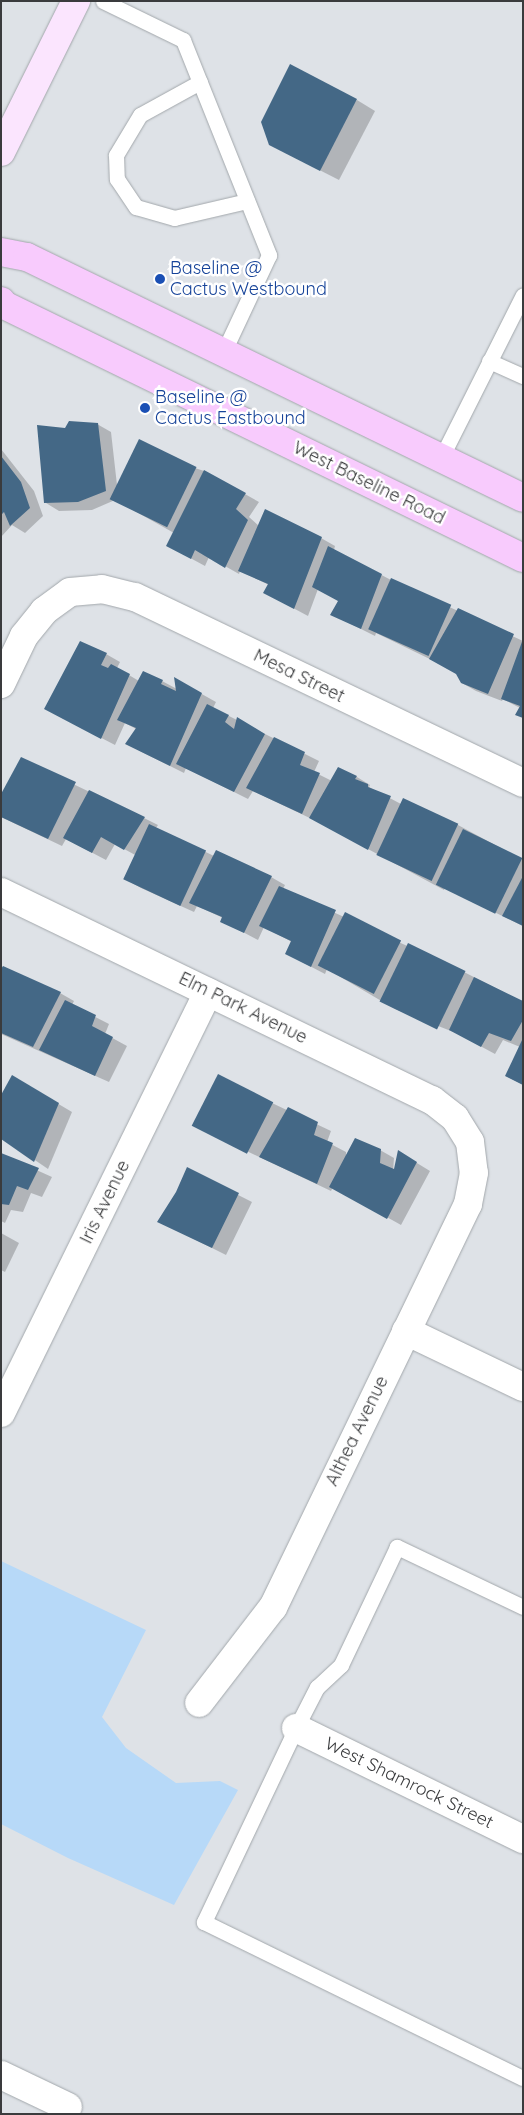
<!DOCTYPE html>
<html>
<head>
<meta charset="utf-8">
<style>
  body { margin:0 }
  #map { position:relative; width:524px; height:2115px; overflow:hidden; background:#dee2e7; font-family:Quicksand,sans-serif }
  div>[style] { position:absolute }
  .green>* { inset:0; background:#b7d9f8 }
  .shadow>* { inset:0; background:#0003 }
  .building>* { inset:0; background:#446886; transform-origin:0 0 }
  .roads { filter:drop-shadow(0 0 1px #a2a7ab) drop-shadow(0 0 1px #a2a7ab) }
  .lane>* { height:15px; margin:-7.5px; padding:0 7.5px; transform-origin:7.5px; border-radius:7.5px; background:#fff }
  .street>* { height:28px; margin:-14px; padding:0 14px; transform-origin:14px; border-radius:14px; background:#fff }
  .secondary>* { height:28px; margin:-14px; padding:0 14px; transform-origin:14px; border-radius:14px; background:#fbe5fe }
  .primary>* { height:28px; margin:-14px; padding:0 14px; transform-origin:14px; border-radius:14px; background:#f8cbfd }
  .dots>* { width:14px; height:14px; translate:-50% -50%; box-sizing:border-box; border:2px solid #fff; border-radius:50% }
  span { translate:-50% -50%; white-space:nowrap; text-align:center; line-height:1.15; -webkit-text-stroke:5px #fff; paint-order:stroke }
  .transit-label { font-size:18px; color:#164399 }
  .left { translate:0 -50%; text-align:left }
  .street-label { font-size:18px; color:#3a3b3d }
  .frame { position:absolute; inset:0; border:2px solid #3a3b3d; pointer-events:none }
</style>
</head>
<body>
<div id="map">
  <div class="green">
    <div style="clip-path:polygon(1px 1561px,146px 1630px,102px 1717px,126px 1748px,176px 1783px,220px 1781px,238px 1790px,174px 1905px,68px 1858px,1px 1824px)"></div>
  </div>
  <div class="shadow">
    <div style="clip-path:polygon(357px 100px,375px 111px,339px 180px,290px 155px)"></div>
    <div style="clip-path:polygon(97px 424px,111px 432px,117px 485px,195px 468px,204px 471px,259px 502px,249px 517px,259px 526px,321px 538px,335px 546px,334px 550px,391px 580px,523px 641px,520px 708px,503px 699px,502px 701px,476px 691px,462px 683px,457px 673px,438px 663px,376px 633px,375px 636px,331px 614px,339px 601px,318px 589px,308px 616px,278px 600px,269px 585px,240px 571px,239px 574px,209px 557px,205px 566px,181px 553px,174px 533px,115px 500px,92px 510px,59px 511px,46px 503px,66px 430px)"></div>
    <div style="clip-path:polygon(1px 449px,34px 491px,43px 516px,25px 533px,12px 525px,1px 537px)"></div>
    <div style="clip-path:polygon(106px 654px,120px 662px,117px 668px,139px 681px,162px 681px,177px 689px,175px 679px,216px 702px,213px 708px,319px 761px,314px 772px,332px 781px,338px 769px,357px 777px,370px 785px,369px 787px,401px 804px,403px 800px,458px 825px,523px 860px,523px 926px,445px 888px,444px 890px,316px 821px,253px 791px,248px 799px,186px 768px,184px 773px,140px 751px,136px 729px,125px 723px,115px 745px,59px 716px)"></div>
    <div style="clip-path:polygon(21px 759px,144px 818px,158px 825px,156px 828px,214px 856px,271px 877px,285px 885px,283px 889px,464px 972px,523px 1002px,523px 1085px,506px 1076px,520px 1047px,503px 1040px,495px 1054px,456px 1033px,395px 1009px,327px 969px,325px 974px,300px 961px,292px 942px,264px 927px,258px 940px,222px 921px,223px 918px,197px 906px,194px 912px,141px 888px,127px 880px,137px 856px,115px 844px,106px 860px,66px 839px,62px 846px,1px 817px)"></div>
    <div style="clip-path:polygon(4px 967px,60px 993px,74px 1001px,72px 1005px,109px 1024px,105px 1034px,127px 1046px,109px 1082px,1px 1034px,1px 970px)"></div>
    <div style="clip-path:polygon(13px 1077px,72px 1112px,48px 1169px,1px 1137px)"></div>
    <div style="clip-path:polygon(272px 1103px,331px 1131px,327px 1142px,346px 1152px,346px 1158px,380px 1150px,394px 1158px,393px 1172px,412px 1160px,430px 1171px,401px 1225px,333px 1187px,331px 1191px,192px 1125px)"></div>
    <div style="clip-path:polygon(1px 1154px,52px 1177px,42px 1197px,31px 1193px,23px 1212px,11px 1210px,5px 1223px,1px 1221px)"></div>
    <div style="clip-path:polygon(187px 1169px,252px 1202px,226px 1255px,158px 1221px,177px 1193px)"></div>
    <div style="clip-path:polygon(1px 1233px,19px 1243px,5px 1272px,1px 1270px)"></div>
  </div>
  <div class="building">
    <div style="clip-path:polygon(290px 64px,357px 99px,320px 171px,269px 145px,261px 122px)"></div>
    <div style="clip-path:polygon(69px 421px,98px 423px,106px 491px,78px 502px,44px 503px,37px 425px,65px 428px)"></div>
    <div style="left:139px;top:439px;width:64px;height:67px;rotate:26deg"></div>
    <div style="clip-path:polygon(1px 456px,21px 482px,30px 508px,10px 526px,4px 512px,1px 515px)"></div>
    <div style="clip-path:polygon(204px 470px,246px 493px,236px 509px,248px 520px,225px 568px,195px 550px,191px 559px,166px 546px)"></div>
    <div style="clip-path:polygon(265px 509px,322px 537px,294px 609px,263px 593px,268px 584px,238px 571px)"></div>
    <div style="clip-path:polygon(328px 546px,382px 574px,361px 629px,330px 615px,338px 601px,312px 587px)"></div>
    <div style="left:391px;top:578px;width:66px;height:56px;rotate:24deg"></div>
    <div style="clip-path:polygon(458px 608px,514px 634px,488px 694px,461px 683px,456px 674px,429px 659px)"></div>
    <div style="clip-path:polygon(523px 639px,523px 718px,515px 715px,520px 706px,501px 699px)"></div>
    <div style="clip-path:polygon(80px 641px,107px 653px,101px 665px,108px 668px,111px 664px,130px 674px,101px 739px,44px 709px)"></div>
    <div style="clip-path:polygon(143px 671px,163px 680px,161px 684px,176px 691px,174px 677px,202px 693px,170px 766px,125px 744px,136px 728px,117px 720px)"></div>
    <div style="clip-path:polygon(207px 704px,229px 715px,225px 722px,234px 729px,237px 717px,265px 734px,234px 792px,176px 764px)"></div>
    <div style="clip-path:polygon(274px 737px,305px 752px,300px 765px,320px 773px,302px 814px,246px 788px)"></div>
    <div style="clip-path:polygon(21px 757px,76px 782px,48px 839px,1px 817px,1px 794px)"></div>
    <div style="clip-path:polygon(338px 767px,357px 776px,355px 779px,368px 784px,368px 787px,391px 796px,368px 850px,309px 818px)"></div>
    <div style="clip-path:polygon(89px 790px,145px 817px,124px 850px,101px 837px,92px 853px,63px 838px)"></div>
    <div style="left:403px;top:798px;width:61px;height:63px;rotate:25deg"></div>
    <div style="left:149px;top:824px;width:63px;height:61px;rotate:25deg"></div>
    <div style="left:463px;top:829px;width:66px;height:62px;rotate:26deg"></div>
    <div style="clip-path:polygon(216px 850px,272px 876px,244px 933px,220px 922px,222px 917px,189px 903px)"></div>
    <div style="clip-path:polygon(523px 876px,523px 926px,502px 916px)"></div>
    <div style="clip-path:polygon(279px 886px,336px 910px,311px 967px,285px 954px,291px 941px,259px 926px)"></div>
    <div style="left:345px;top:912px;width:63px;height:60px;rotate:27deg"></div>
    <div style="left:408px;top:943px;width:64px;height:65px;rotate:26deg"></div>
    <div style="clip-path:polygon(3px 966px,61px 992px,33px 1047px,1px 1033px,1px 969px)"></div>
    <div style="clip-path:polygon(474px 977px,523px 1001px,523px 1020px,511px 1041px,489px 1033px,481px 1047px,449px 1030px)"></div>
    <div style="clip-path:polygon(65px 1000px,96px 1015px,92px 1026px,113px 1037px,95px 1076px,39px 1050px)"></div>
    <div style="clip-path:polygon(523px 1038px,523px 1085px,505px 1076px)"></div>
    <div style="left:218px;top:1074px;width:62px;height:58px;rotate:27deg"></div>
    <div style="clip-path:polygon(12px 1075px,59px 1103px,34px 1162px,1px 1139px,1px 1095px)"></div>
    <div style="clip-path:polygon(288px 1107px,318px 1122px,314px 1135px,333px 1143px,317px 1184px,259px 1157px)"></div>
    <div style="clip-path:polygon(355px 1138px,381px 1149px,380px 1163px,394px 1169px,398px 1150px,417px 1162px,387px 1219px,329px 1187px)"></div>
    <div style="clip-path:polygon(1px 1153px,39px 1168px,28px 1190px,17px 1186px,9px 1205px,1px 1204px)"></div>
    <div style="clip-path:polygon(187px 1167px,239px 1193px,212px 1248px,157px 1222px,176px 1192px)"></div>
  </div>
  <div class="roads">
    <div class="lane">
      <div style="left:103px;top:1px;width:89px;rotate:26deg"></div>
      <div style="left:183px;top:40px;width:232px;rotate:68.2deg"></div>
      <div style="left:269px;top:255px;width:108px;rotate:115.1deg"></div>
      <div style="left:200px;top:82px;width:68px;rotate:151.2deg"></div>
      <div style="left:140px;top:115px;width:47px;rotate:121deg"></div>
      <div style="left:116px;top:155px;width:24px;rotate:88deg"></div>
      <div style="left:117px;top:179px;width:34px;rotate:56deg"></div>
      <div style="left:136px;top:207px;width:40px;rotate:16deg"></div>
      <div style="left:174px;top:218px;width:75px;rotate:-13.1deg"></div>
      <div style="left:489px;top:361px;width:37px;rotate:24deg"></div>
      <div style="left:441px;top:458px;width:182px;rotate:-63.3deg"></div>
      <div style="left:523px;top:1607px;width:140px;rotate:-154.5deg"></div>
      <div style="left:397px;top:1547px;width:131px;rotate:115.4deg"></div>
      <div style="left:341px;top:1665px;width:33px;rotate:137deg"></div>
      <div style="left:317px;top:1687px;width:46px;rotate:117.1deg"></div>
      <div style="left:296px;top:1728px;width:215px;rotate:115.4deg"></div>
      <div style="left:204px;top:1922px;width:355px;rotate:26.1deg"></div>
    </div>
    <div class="street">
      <div style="left:1px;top:684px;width:53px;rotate:-64.4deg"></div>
      <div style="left:24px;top:636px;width:32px;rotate:-51deg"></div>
      <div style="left:44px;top:611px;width:32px;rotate:-36deg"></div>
      <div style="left:70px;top:592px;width:32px;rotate:-5deg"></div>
      <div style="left:102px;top:589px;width:34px;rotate:14deg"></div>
      <div style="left:135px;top:597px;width:430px;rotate:25.6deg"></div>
      <div style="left:1px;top:892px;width:479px;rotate:25.8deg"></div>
      <div style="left:432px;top:1100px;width:29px;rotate:38deg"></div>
      <div style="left:455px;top:1118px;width:28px;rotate:58deg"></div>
      <div style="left:470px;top:1142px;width:31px;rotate:83deg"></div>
      <div style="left:474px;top:1173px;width:32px;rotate:101deg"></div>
      <div style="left:468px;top:1204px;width:448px;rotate:115.8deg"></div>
      <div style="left:273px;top:1607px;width:121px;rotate:127.6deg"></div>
      <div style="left:406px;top:1331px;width:130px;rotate:25.6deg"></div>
      <div style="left:1px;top:1413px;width:469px;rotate:-63.8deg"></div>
      <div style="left:296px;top:1728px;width:253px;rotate:26.1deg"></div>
      <div style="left:1px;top:2075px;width:74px;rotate:25.5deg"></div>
    </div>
    <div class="secondary">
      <div style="left:1px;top:152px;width:169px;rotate:-63.6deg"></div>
    </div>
    <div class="primary">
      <div style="left:1px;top:252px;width:26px;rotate:11deg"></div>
      <div style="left:27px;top:257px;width:551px;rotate:25.91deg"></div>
      <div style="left:1px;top:301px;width:5px;rotate:53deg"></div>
      <div style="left:4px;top:305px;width:577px;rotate:25.99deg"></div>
    </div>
  </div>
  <div class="dots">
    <div style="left:160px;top:279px;background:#1a4fb4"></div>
    <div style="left:145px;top:408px;background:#1a4fb4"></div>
  </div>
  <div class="transit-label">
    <span class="left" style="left:170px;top:279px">Baseline @<br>Cactus Westbound</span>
    <span class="left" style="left:155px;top:408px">Baseline @<br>Cactus Eastbound</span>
  </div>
  <div class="street-label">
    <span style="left:369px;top:483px;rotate:26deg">West Baseline Road</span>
    <span style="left:299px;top:676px;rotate:26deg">Mesa Street</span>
    <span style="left:243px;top:1008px;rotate:26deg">Elm Park Avenue</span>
    <span style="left:105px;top:1202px;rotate:-64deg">Iris Avenue</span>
    <span style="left:357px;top:1431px;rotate:-64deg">Althea Avenue</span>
    <span style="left:409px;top:1783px;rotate:26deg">West Shamrock Street</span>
  </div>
  <div class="frame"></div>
</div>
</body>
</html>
